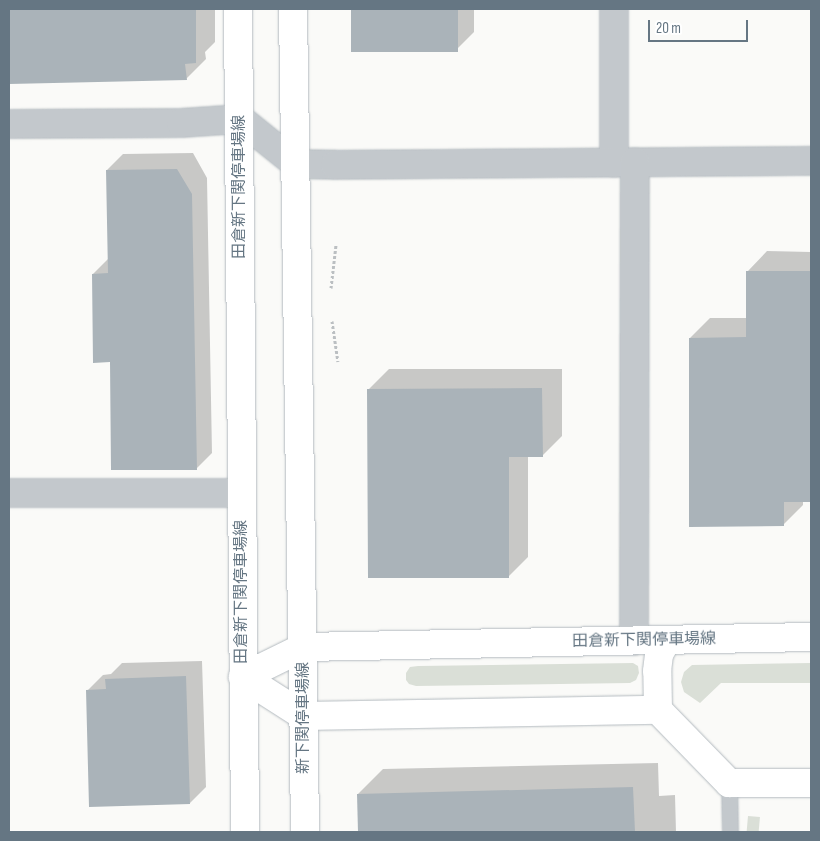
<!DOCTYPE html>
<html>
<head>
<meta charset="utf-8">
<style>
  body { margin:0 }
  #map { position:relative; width:820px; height:841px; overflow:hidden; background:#fafaf8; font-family:"Sofia Sans Condensed","Noto Sans JP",sans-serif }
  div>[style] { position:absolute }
  .green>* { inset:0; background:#dadfd7; transform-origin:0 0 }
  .shadow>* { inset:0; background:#0003 }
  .building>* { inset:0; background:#aab3b9; transform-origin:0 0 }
  .path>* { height:3px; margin-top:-1.5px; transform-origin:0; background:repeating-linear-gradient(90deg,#bbbfc2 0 2.5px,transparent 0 5px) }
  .roads { filter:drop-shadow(0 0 1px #b3babf) drop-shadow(0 0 1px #b3babf) }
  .service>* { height:15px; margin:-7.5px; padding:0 7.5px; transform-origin:7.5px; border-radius:7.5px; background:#c3c8cc }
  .minor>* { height:28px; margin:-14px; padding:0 14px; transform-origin:14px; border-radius:14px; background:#c3c8cc }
  .secondary>* { height:28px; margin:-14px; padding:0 14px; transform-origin:14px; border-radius:14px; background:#fff }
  span { translate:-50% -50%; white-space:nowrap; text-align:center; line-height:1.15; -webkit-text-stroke:5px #fff; paint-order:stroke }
  .street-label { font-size:16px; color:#657683 }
  .frame { position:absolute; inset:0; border:10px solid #657683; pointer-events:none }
  .scale { position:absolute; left:648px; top:20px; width:100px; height:22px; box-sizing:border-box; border:2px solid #657683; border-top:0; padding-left:6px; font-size:15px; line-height:18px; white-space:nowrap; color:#657683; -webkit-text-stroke:4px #fff; paint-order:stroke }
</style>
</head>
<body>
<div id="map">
  <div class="green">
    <div style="clip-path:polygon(633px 663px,638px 666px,639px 673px,636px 680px,630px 683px,416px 686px,409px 684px,406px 680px,406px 673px,410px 667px,418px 666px)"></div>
    <div style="clip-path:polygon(811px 663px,811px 683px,721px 683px,700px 703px,684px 692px,681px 682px,684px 672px,692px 665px)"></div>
    <div style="left:748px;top:816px;width:12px;height:16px;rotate:5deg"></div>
  </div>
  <div class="shadow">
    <div style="clip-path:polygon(9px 9px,215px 9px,215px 42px,205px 52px,206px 59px,186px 79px,9px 83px)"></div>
    <div style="clip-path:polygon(353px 9px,474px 9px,474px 32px,458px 48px,353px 50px)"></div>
    <div style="clip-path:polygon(193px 153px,207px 178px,212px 453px,196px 469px,111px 361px,93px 274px,109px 258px,107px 170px,123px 154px)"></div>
    <div style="clip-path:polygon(767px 251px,811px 252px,811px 501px,803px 501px,803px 505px,783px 525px,690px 338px,710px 318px,748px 318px,748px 271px)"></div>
    <div style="clip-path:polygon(389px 369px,562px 369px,562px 436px,542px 456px,528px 456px,528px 557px,508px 577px,369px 389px)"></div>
    <div style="clip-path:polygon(202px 661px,206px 787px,190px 803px,87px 691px,103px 675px,111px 674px,122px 663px)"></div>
    <div style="clip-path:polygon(658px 763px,659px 796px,675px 795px,676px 832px,359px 832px,358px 794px,383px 769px)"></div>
  </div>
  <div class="building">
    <div style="clip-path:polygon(9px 9px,196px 9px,196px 63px,185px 64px,187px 80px,9px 84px)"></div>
    <div style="left:351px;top:9px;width:107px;height:43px"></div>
    <div style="clip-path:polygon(177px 169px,192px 194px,197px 470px,111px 470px,110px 362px,93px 363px,92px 274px,108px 273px,106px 170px)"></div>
    <div style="clip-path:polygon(746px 271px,811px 271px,811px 502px,784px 502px,784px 526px,689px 527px,689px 338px,746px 337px)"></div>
    <div style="clip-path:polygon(542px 388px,543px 457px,509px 457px,509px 578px,368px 578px,367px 389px)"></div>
    <div style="clip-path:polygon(186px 676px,190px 804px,89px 807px,86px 690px,106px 689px,105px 679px)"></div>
    <div style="clip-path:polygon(633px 787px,635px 832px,358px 832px,357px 794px)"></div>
  </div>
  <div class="path">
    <div style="left:331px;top:288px;width:43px;rotate:-83.4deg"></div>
    <div style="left:332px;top:321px;width:41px;rotate:81.7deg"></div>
  </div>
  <div class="roads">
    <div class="service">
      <div style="left:729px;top:783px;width:49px;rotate:88.8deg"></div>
    </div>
    <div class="minor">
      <div style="left:614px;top:9px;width:154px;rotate:90deg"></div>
      <div style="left:9px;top:124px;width:172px;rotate:-0.3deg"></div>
      <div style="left:181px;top:123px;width:59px;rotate:-3.9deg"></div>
      <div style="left:240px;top:119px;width:72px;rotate:38.8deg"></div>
      <div style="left:296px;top:164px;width:39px;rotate:1deg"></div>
      <div style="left:335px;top:165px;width:476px;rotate:-0.5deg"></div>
      <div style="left:9px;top:493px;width:232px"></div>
      <div style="left:634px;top:641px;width:479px;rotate:-89.9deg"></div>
    </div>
    <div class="secondary">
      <div style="left:238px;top:9px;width:823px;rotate:89.51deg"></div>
      <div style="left:293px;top:9px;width:823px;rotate:89.16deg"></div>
      <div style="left:243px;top:677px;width:72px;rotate:32.6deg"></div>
      <div style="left:304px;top:716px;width:354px;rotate:-1deg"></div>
      <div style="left:658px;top:710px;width:102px;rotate:45.8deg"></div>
      <div style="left:729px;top:783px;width:82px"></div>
      <div style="left:243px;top:677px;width:68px;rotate:-26.2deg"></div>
      <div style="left:304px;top:647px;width:507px;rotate:-1.13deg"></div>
      <div style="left:658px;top:710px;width:39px;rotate:-91deg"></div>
      <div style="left:657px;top:671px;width:17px;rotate:-83deg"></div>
      <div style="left:659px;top:654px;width:16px;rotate:-60deg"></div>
    </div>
  </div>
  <div class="street-label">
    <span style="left:240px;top:187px;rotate:-90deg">田倉新下関停車場線</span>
    <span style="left:242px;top:592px;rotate:-90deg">田倉新下関停車場線</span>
    <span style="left:644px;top:641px;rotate:-1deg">田倉新下関停車場線</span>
    <span style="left:304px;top:718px;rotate:-90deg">新下関停車場線</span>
  </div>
  <div class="frame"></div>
  <div class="scale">20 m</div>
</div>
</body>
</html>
